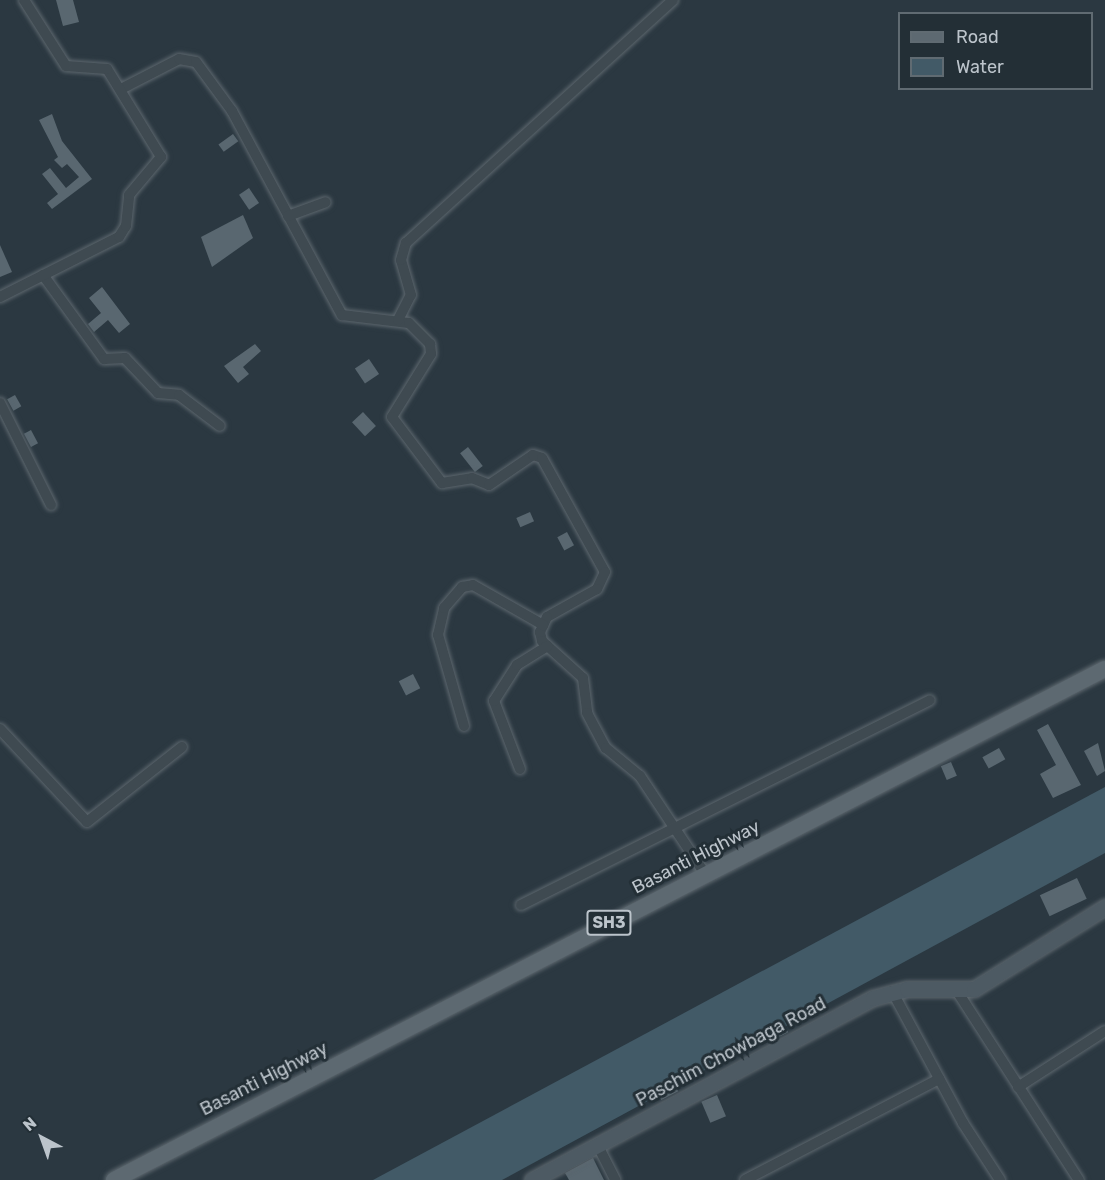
<!DOCTYPE html>
<html>
<head>
<meta charset="utf-8">
<style>
  body { margin:0 }
  #map { position:relative; width:1105px; height:1180px; overflow:hidden; background:#2b3841; font-family:Rubik,sans-serif }
  div>[style] { position:absolute }
  .water>* { inset:0; background:#425a67 }
  .building>* { inset:0; background:#596770; transform-origin:0 0 }
  .roads { filter:drop-shadow(0 0 2px #5d676e) drop-shadow(0 0 2px #5d676e) }
  .street>* { height:10px; margin:-5px; padding:0 5px; transform-origin:5px; border-radius:5px; background:#3f4a51 }
  .secondary>* { height:15px; margin:-7.5px; padding:0 7.5px; transform-origin:7.5px; border-radius:7.5px; background:#4d5a63 }
  .primary>* { height:16px; margin:-8px; padding:0 8px; transform-origin:8px; border-radius:8px; background:#5d6971 }
  span { translate:-50% -50%; white-space:nowrap; text-align:center; line-height:1.15; -webkit-text-stroke:6px #232f36; paint-order:stroke }
  .shield-label span { padding:2px 4px; background:#232f36; border:2px solid; border-radius:4px; -webkit-text-stroke-width:0 }
  .shield-label { font-size:16px; color:#bcc4cb; font-weight:700 }
  .street-label { font-size:18px; color:#bcc4cb }
  .legend { position:absolute; left:898px; top:12px; width:195px; height:78px; box-sizing:border-box; background:#232f36; border:2px solid #606b72; margin:0; padding:8px 10px; list-style:none; font-size:18px; color:#bcc4cb }
  .legend li { display:flex; align-items:center; gap:12px; height:30px }
  .legend b { width:30px; border:2px solid #606b72 }
  .north { position:absolute; left:12px; top:1108px; width:60px; height:60px; -webkit-text-stroke:4px #232f36; paint-order:stroke; rotate:319deg; font-size:16px; font-weight:700; line-height:24px; text-align:center; color:#bcc4cb }
  .north::after { content:''; display:block; margin:auto; width:21px; height:27px; background:#bcc4cb; clip-path:polygon(50% 0,100% 100%,50% 72%,0 100%) }
</style>
</head>
<body>
<div id="map">
  <div class="water">
    <div style="clip-path:polygon(1105px 787px,1105px 853px,502px 1180px,373px 1180px)"></div>
  </div>
  <div class="building">
    <div style="clip-path:polygon(56px 0,73px 0,79px 22px,63px 26px)"></div>
    <div style="clip-path:polygon(52px 114px,62px 141px,92px 179px,52px 209px,47px 203px,58px 194px,42px 174px,50px 168px,66px 188px,79px 177px,67px 164px,62px 168px,54px 160px,58px 157px,39px 120px)"></div>
    <div style="left:233px;top:134px;width:9px;height:18px;rotate:54deg"></div>
    <div style="left:249px;top:188px;width:18px;height:12px;rotate:56deg"></div>
    <div style="clip-path:polygon(243px 215px,253px 238px,212px 267px,201px 237px)"></div>
    <div style="clip-path:polygon(0 245px,12px 272px,0 277px)"></div>
    <div style="clip-path:polygon(102px 287px,130px 324px,119px 333px,108px 320px,94px 332px,88px 324px,101px 313px,89px 298px)"></div>
    <div style="clip-path:polygon(255px 344px,261px 351px,243px 367px,249px 374px,238px 383px,224px 366px)"></div>
    <div style="left:369px;top:359px;width:18px;height:17px;rotate:56deg"></div>
    <div style="left:15px;top:395px;width:13px;height:9px;rotate:61deg"></div>
    <div style="left:363px;top:412px;width:19px;height:15px;rotate:47deg"></div>
    <div style="left:31px;top:430px;width:15px;height:8px;rotate:62deg"></div>
    <div style="left:468px;top:447px;width:24px;height:10px;rotate:52deg"></div>
    <div style="left:530px;top:512px;width:10px;height:15px;rotate:66deg"></div>
    <div style="left:567px;top:532px;width:15px;height:11px;rotate:62deg"></div>
    <div style="left:413px;top:674px;width:16px;height:16px;rotate:63deg"></div>
    <div style="clip-path:polygon(1048px 724px,1081px 785px,1053px 798px,1040px 774px,1056px 765px,1037px 730px)"></div>
    <div style="clip-path:polygon(1098px 743px,1105px 771px,1097px 776px,1084px 751px)"></div>
    <div style="left:999px;top:748px;width:13px;height:19px;rotate:61deg"></div>
    <div style="left:951px;top:762px;width:15px;height:11px;rotate:67deg"></div>
    <div style="left:1077px;top:878px;width:23px;height:41px;rotate:65deg"></div>
    <div style="left:785px;top:1026px;width:7px;height:20px;rotate:63deg"></div>
    <div style="left:671px;top:1077px;width:16px;height:19px;rotate:63deg"></div>
    <div style="left:717px;top:1095px;width:23px;height:17px;rotate:67deg"></div>
    <div style="clip-path:polygon(593px 1158px,604px 1180px,569px 1180px,565px 1173px)"></div>
  </div>
  <div class="roads">
    <div class="street">
      <div style="left:121px;top:89px;width:65px;rotate:-27.3deg"></div>
      <div style="left:179px;top:59px;width:17px;rotate:10deg"></div>
      <div style="left:196px;top:62px;width:61px;rotate:53.7deg"></div>
      <div style="left:232px;top:111px;width:232px;rotate:61.7deg"></div>
      <div style="left:342px;top:315px;width:67px;rotate:6.8deg"></div>
      <div style="left:409px;top:323px;width:30px;rotate:45deg"></div>
      <div style="left:430px;top:344px;width:10px;rotate:84deg"></div>
      <div style="left:431px;top:354px;width:74px;rotate:121.8deg"></div>
      <div style="left:392px;top:417px;width:83px;rotate:52.9deg"></div>
      <div style="left:442px;top:483px;width:30px;rotate:-9deg"></div>
      <div style="left:472px;top:478px;width:18px;rotate:22deg"></div>
      <div style="left:489px;top:485px;width:53px;rotate:-34.3deg"></div>
      <div style="left:533px;top:455px;width:9px;rotate:18deg"></div>
      <div style="left:542px;top:458px;width:130px;rotate:61.1deg"></div>
      <div style="left:605px;top:572px;width:19px;rotate:115deg"></div>
      <div style="left:597px;top:589px;width:57px;rotate:150.8deg"></div>
      <div style="left:547px;top:617px;width:17px;rotate:115deg"></div>
      <div style="left:540px;top:632px;width:9px;rotate:77deg"></div>
      <div style="left:542px;top:641px;width:55px;rotate:42.1deg"></div>
      <div style="left:583px;top:678px;width:35px;rotate:83deg"></div>
      <div style="left:587px;top:713px;width:40px;rotate:62deg"></div>
      <div style="left:606px;top:748px;width:44px;rotate:39.5deg"></div>
      <div style="left:640px;top:776px;width:118px;rotate:56.4deg"></div>
      <div style="left:288px;top:216px;width:40px;rotate:-20.2deg"></div>
      <div style="left:43px;top:275px;width:104px;rotate:54deg"></div>
      <div style="left:104px;top:359px;width:21px;rotate:-3deg"></div>
      <div style="left:125px;top:358px;width:48px;rotate:46.7deg"></div>
      <div style="left:158px;top:393px;width:21px;rotate:5deg"></div>
      <div style="left:179px;top:395px;width:51px;rotate:37.1deg"></div>
      <div style="left:0;top:297px;width:133px;rotate:-26.8deg"></div>
      <div style="left:119px;top:237px;width:13px;rotate:-58deg"></div>
      <div style="left:126px;top:226px;width:31px;rotate:-84deg"></div>
      <div style="left:129px;top:195px;width:50px;rotate:-49.9deg"></div>
      <div style="left:161px;top:157px;width:103px;rotate:-121.5deg"></div>
      <div style="left:107px;top:69px;width:41px;rotate:-175.8deg"></div>
      <div style="left:66px;top:66px;width:78px;rotate:-122.5deg"></div>
      <div style="left:398px;top:320px;width:28px;rotate:-63deg"></div>
      <div style="left:411px;top:295px;width:36px;rotate:-106deg"></div>
      <div style="left:401px;top:260px;width:18px;rotate:-74deg"></div>
      <div style="left:406px;top:243px;width:361px;rotate:-42.3deg"></div>
      <div style="left:0;top:403px;width:114px;rotate:63.4deg"></div>
      <div style="left:464px;top:726px;width:95px;rotate:-105.9deg"></div>
      <div style="left:438px;top:635px;width:28px;rotate:-77deg"></div>
      <div style="left:444px;top:608px;width:28px;rotate:-49deg"></div>
      <div style="left:462px;top:587px;width:11px;rotate:-10deg"></div>
      <div style="left:473px;top:585px;width:81px;rotate:29.7deg"></div>
      <div style="left:0;top:729px;width:127px;rotate:46.9deg"></div>
      <div style="left:87px;top:822px;width:121px;rotate:-38.3deg"></div>
      <div style="left:520px;top:769px;width:73px;rotate:-110.9deg"></div>
      <div style="left:494px;top:701px;width:43px;rotate:-57.4deg"></div>
      <div style="left:517px;top:665px;width:36px;rotate:-32deg"></div>
      <div style="left:521px;top:905px;width:457px;rotate:-26.6deg"></div>
      <div style="left:892px;top:991px;width:150px;rotate:61.7deg"></div>
      <div style="left:963px;top:1123px;width:68px;rotate:57deg"></div>
      <div style="left:957px;top:991px;width:225px;rotate:57.2deg"></div>
      <div style="left:1018px;top:1087px;width:103px;rotate:-32.8deg"></div>
      <div style="left:598px;top:1146px;width:38px;rotate:63deg"></div>
      <div style="left:745px;top:1180px;width:219px;rotate:-27.5deg"></div>
    </div>
    <div class="secondary">
      <div style="left:532px;top:1180px;width:387px;rotate:-28.1deg"></div>
      <div style="left:873px;top:998px;width:35px;rotate:-15deg"></div>
      <div style="left:907px;top:989px;width:67px"></div>
      <div style="left:974px;top:989px;width:155px;rotate:-32deg"></div>
    </div>
    <div class="primary">
      <div style="left:114px;top:1180px;width:1115px;rotate:-27.28deg"></div>
    </div>
  </div>
  <div class="shield-label">
    <span style="left:609px;top:923px">SH3</span>
  </div>
  <div class="street-label">
    <span style="left:696px;top:857px;rotate:-27deg">Basanti Highway</span>
    <span style="left:731px;top:1052px;rotate:-28deg">Paschim Chowbaga Road</span>
    <span style="left:264px;top:1079px;rotate:-27deg">Basanti Highway</span>
  </div>
  <ul class="legend">
  <li><b style="height:8px;background:#5d6971"></b>Road</li>
  <li><b style="height:16px;background:#425a67"></b>Water</li>
  </ul>
  <div class="north">N</div>
</div>
</body>
</html>
